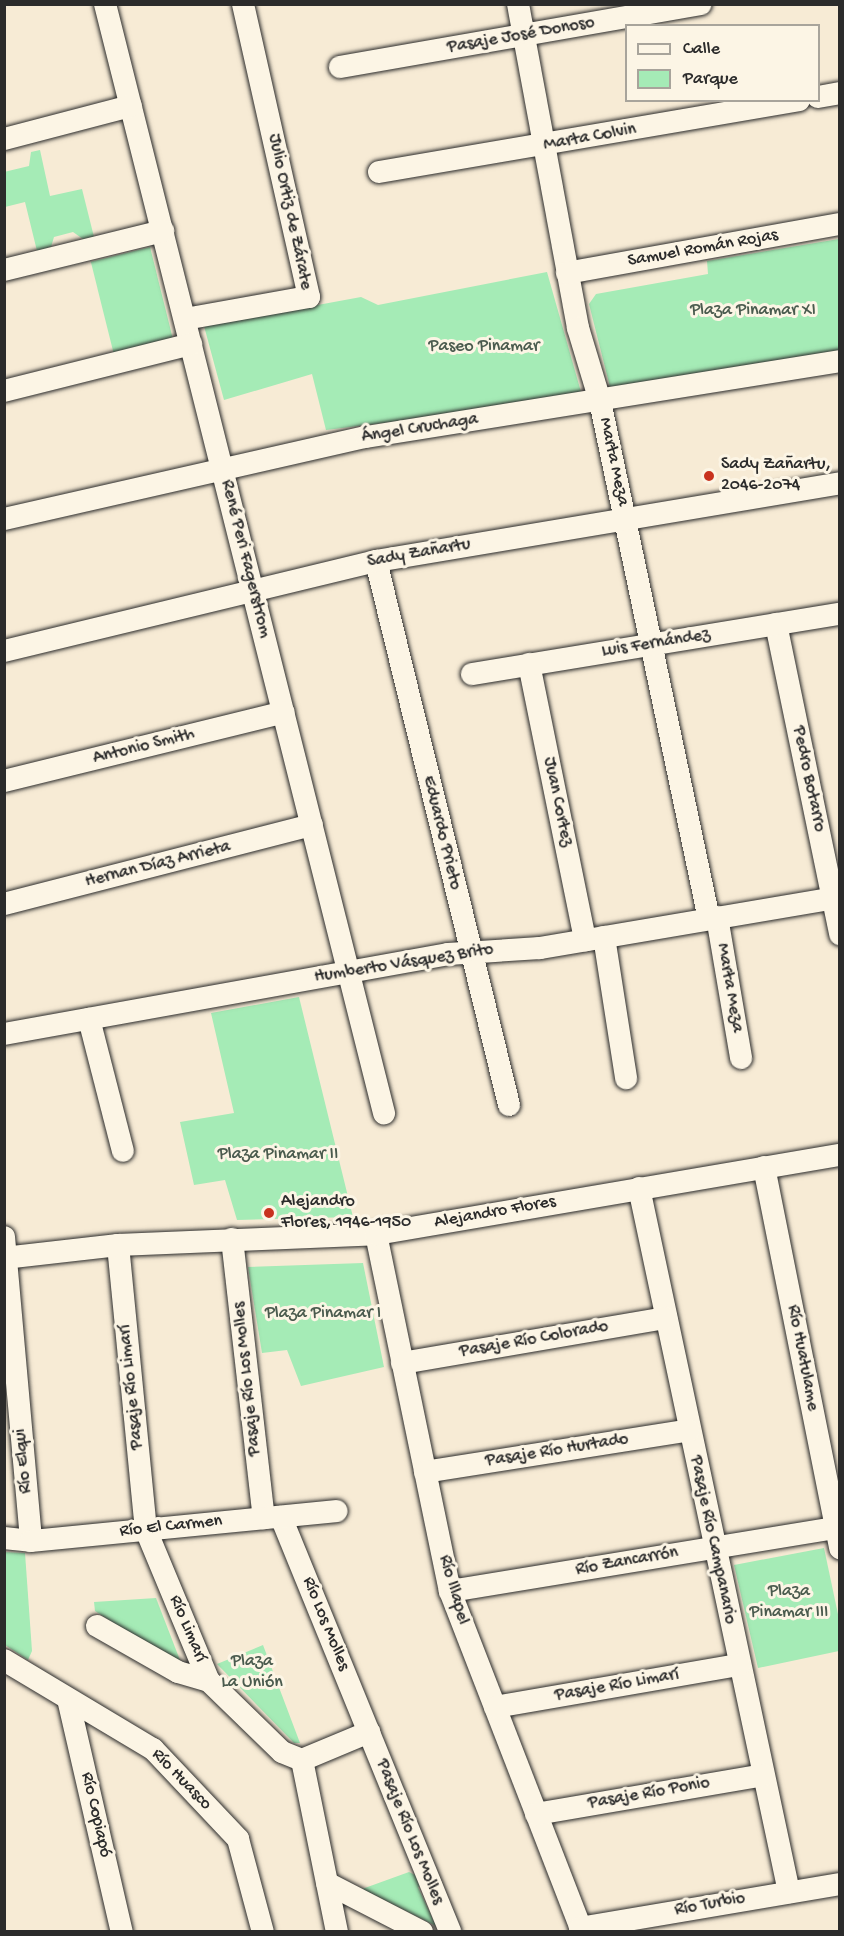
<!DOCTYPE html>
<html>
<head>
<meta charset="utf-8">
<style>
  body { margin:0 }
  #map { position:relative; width:844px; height:1936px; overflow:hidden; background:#f7ebd5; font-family:"Gochi Hand",sans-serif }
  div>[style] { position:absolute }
  .green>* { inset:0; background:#a5ebb6; transform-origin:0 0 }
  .roads { filter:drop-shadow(0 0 2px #2b2b2b) drop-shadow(0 0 2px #2b2b2b) }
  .street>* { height:22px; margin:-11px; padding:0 11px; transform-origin:11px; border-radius:11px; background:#fcf5e5 }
  .dots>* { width:16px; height:16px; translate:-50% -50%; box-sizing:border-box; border:3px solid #fcf5e5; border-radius:50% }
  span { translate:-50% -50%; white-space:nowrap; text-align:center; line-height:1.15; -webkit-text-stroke:6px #fcf5e5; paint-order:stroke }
  .street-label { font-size:18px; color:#2b2b2b }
  .park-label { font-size:18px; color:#4a5b4e }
  .poi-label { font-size:18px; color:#2b2b2b }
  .left { translate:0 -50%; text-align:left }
  .frame { position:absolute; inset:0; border:6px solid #2b2b2b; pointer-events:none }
  .legend { position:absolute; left:625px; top:24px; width:195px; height:78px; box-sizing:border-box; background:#fcf5e5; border:2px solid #a8a49b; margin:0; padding:8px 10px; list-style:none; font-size:18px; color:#2b2b2b }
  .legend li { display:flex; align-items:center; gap:12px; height:30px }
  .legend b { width:30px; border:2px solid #a8a49b }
</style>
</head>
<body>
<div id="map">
  <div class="green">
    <div style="clip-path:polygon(40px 150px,50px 196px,82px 189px,94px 237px,83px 239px,73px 232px,54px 237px,51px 247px,37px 251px,25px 202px,5px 207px,4px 172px,29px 166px,31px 152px)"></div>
    <div style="clip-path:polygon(839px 239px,839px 351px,611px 391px,589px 304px,596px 294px,708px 274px,707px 261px)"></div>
    <div style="left:150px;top:247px;width:96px;height:61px;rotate:76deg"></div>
    <div style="clip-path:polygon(547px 272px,581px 392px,489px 410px,326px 430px,312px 374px,224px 400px,204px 326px,361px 297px,378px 305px)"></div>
    <div style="clip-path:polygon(299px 997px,353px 1217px,237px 1220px,225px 1180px,194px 1185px,180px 1122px,234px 1113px,211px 1013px)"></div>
    <div style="clip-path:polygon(363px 1263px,384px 1367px,301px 1386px,287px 1350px,262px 1353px,248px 1267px)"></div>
    <div style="clip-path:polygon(824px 1548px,839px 1619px,839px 1651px,758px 1668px,734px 1565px)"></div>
    <div style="clip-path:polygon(4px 1552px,25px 1553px,32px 1651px,28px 1660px,5px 1645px)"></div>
    <div style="clip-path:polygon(156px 1598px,183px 1668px,95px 1611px,94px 1602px)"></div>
    <div style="clip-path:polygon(263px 1645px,300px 1743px,301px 1743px,294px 1743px,217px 1664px)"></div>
    <div style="clip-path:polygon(409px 1872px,417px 1876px,421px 1886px,418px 1887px,436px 1926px,362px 1889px)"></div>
  </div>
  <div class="roads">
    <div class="street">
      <div style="left:105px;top:4px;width:1144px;rotate:75.88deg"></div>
      <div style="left:518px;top:4px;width:330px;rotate:79.5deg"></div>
      <div style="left:578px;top:328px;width:76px;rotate:73.2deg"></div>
      <div style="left:600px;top:401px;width:529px;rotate:78.12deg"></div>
      <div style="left:340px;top:67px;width:366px;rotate:-9.9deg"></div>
      <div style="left:818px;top:97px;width:22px;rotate:-10deg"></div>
      <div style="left:4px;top:139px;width:131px;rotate:-14.6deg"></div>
      <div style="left:379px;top:172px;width:426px;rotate:-9.7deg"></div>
      <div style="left:4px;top:270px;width:164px;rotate:-13.8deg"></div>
      <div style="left:567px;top:273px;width:277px;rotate:-10.2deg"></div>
      <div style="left:185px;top:319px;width:126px;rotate:-10.1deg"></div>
      <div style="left:309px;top:297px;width:300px;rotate:-102.7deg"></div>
      <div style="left:4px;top:391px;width:193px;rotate:-14.1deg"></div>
      <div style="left:4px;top:519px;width:371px;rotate:-12.8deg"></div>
      <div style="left:366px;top:437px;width:480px;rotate:-9.1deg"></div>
      <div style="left:376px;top:561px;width:560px;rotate:76.26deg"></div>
      <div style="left:776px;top:624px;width:317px;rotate:78.3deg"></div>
      <div style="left:4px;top:651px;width:383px;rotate:-13.6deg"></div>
      <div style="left:376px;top:561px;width:471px;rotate:-9.5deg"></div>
      <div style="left:529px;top:664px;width:282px;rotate:78.5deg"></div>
      <div style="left:472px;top:674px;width:373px;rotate:-9.3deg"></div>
      <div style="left:4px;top:781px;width:288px;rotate:-13.8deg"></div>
      <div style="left:4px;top:904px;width:318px;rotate:-14.4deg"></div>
      <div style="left:717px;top:917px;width:143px;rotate:80.3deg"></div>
      <div style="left:604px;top:937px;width:143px;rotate:81.1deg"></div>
      <div style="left:89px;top:1019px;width:136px;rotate:75.6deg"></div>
      <div style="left:4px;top:1034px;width:451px;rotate:-10.2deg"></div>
      <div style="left:448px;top:954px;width:92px;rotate:-3.7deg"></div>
      <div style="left:540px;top:948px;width:304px;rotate:-9.6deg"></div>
      <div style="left:764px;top:1167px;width:389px;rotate:78.7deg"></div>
      <div style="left:639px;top:1188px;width:720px;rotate:77.97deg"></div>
      <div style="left:376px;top:1234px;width:365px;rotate:78.3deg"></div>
      <div style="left:450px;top:1591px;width:366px;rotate:68.8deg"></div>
      <div style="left:4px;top:1237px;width:305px;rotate:84.9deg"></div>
      <div style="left:232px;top:1239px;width:281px;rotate:83.5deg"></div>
      <div style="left:118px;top:1245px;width:286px;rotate:84.4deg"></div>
      <div style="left:146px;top:1530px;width:164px;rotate:67.4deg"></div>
      <div style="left:209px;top:1681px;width:102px;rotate:44.2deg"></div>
      <div style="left:282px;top:1752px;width:22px;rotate:22deg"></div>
      <div style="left:4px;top:1258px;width:115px;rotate:-6.5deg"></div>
      <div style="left:118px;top:1245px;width:258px;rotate:-2.4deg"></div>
      <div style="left:376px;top:1234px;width:471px;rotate:-9.7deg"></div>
      <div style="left:402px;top:1363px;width:268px;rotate:-9.7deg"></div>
      <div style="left:425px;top:1472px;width:267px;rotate:-9deg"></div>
      <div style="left:281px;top:1517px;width:448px;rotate:67.8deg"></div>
      <div style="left:4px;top:1538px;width:27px;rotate:6deg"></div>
      <div style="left:31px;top:1541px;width:307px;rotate:-5.6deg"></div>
      <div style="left:450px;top:1591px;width:395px;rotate:-9.3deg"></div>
      <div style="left:97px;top:1626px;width:93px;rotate:29.6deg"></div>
      <div style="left:178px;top:1672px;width:32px;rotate:16deg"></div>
      <div style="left:4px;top:1660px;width:174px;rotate:30.9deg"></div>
      <div style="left:153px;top:1749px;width:124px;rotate:46.6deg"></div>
      <div style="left:238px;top:1839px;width:96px;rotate:75deg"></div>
      <div style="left:68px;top:1699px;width:239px;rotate:77deg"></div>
      <div style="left:495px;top:1707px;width:248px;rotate:-9.8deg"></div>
      <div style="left:302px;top:1760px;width:176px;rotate:78.5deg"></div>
      <div style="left:302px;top:1760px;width:73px;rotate:-22.7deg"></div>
      <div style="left:536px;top:1814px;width:230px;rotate:-9.7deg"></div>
      <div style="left:327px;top:1883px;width:107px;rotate:27.3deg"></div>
      <div style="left:580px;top:1928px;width:264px;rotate:-9.6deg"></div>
    </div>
  </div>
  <div class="dots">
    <div style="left:709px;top:476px;background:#c8321e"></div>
    <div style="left:269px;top:1213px;background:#c8321e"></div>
  </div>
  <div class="street-label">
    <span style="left:521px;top:36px;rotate:-10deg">Pasaje José Donoso</span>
    <span style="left:590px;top:138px;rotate:-10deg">Marta Colvin</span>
    <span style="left:289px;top:212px;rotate:78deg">Julio Ortiz de Zárate</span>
    <span style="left:703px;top:249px;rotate:-10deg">Samuel Román Rojas</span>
    <span style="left:420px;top:429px;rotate:-9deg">Ángel Cruchaga</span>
    <span style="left:613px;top:462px;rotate:78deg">Marta Meza</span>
    <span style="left:419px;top:554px;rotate:-10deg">Sady Zañartu</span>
    <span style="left:245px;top:559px;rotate:76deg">René Peri Fagerstrom</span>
    <span style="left:656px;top:644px;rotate:-9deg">Luis Fernández</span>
    <span style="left:144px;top:747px;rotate:-14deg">Antonio Smith</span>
    <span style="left:808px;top:779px;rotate:78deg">Pedro Botarro</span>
    <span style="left:557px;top:802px;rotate:78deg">Juan Cortez</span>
    <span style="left:441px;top:833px;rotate:76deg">Eduardo Prieto</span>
    <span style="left:158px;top:865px;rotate:-14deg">Hernan Díaz Arrieta</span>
    <span style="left:404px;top:964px;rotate:-9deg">Humberto Vásquez Brito</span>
    <span style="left:729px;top:988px;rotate:80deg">Marta Meza</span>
    <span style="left:495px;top:1213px;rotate:-10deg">Alejandro Flores</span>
    <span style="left:534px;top:1340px;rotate:-10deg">Pasaje Río Colorado</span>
    <span style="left:802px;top:1358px;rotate:79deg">Río Huatulame</span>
    <span style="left:248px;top:1379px;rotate:-96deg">Pasaje Río Los Molles</span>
    <span style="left:132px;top:1387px;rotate:-96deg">Pasaje Río Limarí</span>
    <span style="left:557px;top:1451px;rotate:-9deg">Pasaje Río Hurtado</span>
    <span style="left:24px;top:1461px;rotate:-95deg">Río Elqui</span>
    <span style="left:171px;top:1527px;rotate:-6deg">Río El Carmen</span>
    <span style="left:712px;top:1540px;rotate:78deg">Pasaje Río Campanario</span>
    <span style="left:627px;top:1562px;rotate:-10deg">Río Zancarrón</span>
    <span style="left:453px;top:1590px;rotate:74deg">Río Illapel</span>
    <span style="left:325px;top:1624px;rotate:68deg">Río Los Molles</span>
    <span style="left:187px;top:1629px;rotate:67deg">Río Limarí</span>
    <span style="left:617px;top:1686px;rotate:-10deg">Pasaje Río Limarí</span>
    <span style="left:181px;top:1780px;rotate:46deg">Río Huasco</span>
    <span style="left:649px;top:1794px;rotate:-10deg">Pasaje Río Ponio</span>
    <span style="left:95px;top:1815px;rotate:77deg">Río Copiapó</span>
    <span style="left:409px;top:1832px;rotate:68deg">Pasaje Río Los Molles</span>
    <span style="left:710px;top:1905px;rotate:-10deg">Río Turbio</span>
  </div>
  <div class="park-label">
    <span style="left:753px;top:311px">Plaza Pinamar XI</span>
    <span style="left:484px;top:347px">Paseo Pinamar</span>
    <span style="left:278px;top:1155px">Plaza Pinamar II</span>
    <span style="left:323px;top:1314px">Plaza Pinamar I</span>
    <span style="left:789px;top:1603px">Plaza<br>Pinamar III</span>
    <span style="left:252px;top:1673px">Plaza<br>La Unión</span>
  </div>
  <div class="poi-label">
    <span class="left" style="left:721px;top:476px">Sady Zañartu,<br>2046-2074</span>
    <span class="left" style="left:281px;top:1213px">Alejandro<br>Flores, 1946-1950</span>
  </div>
  <div class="frame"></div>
  <ul class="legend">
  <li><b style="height:8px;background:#fcf5e5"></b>Calle</li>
  <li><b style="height:16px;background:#a5ebb6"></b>Parque</li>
  </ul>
</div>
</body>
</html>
